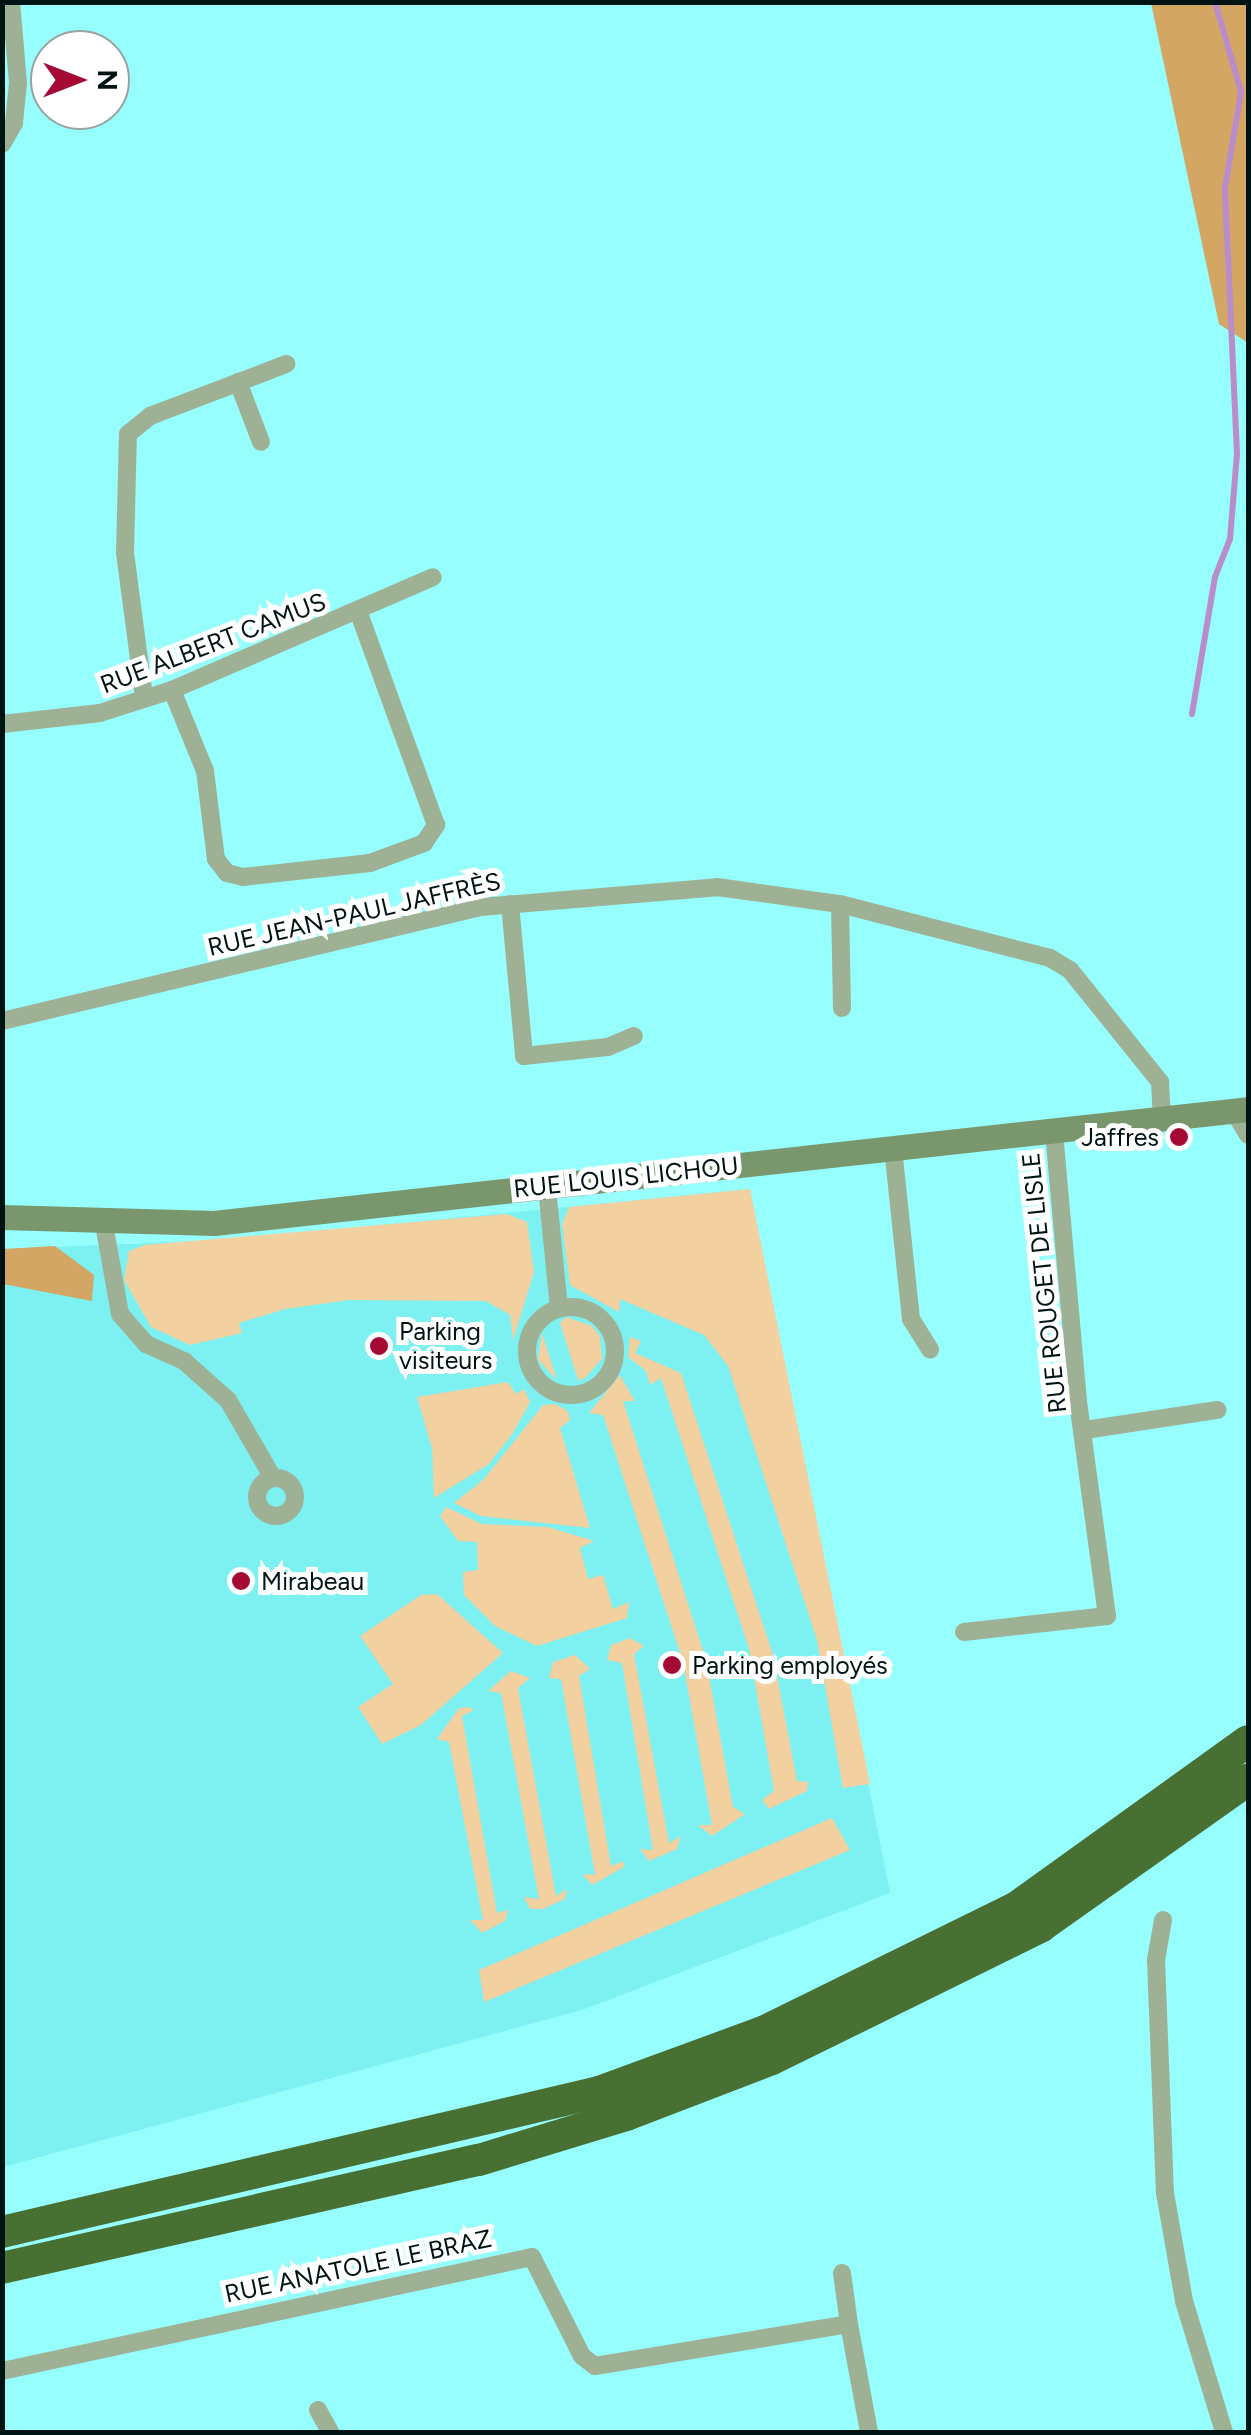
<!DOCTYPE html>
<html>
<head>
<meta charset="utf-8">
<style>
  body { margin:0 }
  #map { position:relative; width:1251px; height:2435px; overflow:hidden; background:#97fefe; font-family:Figtree,sans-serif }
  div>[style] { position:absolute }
  .built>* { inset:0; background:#7df0f1 }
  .green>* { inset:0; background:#f3d09f }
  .forest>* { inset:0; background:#d4a663 }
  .stream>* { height:6px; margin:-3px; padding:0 3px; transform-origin:3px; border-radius:3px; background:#b98cca }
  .street>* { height:18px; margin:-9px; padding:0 9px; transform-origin:9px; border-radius:9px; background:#9eb195 }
  .street>.ring { margin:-9px; padding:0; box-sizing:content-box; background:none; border:18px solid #9eb195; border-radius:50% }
  .secondary>* { height:25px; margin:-12.5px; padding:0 12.5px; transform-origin:12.5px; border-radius:12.5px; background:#79966c }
  .highway>* { height:32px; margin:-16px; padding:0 16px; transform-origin:16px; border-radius:16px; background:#487033 }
  .dots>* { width:28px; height:28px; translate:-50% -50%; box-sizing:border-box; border:5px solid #fff; border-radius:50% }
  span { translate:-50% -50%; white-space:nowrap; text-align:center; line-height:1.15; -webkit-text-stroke:10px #fff; paint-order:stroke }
  .street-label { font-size:25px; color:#001313 }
  .poi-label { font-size:25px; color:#001313 }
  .right { translate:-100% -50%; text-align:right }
  .left { translate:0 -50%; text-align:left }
  .frame { position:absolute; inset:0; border:5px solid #001313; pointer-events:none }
  .north { position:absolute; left:30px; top:30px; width:100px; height:100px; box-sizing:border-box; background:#fff; border:2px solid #99a1a1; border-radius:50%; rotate:90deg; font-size:28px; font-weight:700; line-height:40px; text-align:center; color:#001313 }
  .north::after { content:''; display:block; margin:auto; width:35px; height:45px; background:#a50a35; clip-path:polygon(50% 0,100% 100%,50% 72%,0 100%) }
</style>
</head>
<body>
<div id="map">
  <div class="built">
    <div style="clip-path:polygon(750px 1189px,890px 1893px,582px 2010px,3px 2167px,3px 1249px,229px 1240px)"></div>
  </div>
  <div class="green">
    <div style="clip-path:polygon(750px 1189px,870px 1784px,843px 1788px,817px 1640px,728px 1366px,704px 1335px,620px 1299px,619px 1312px,570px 1285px,562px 1224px,569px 1207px)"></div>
    <div style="clip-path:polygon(507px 1214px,527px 1222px,534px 1272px,513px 1340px,510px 1315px,486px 1301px,349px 1300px,285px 1309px,239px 1323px,242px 1333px,190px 1345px,151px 1327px,124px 1280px,129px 1251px,145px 1245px)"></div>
    <div style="clip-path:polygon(566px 1317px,592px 1326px,600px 1336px,602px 1359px,584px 1379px,578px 1380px,560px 1323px)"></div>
    <div style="clip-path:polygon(542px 1333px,557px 1380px,538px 1360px)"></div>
    <div style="clip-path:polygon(630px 1337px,641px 1341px,635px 1353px,681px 1373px,773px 1655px,797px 1781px,808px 1782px,807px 1791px,769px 1809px,762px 1800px,774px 1791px,749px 1649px,661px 1378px,650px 1385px,646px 1371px,628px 1357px)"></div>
    <div style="clip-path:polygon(620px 1375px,635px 1401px,623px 1401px,706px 1660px,733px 1807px,745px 1814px,712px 1836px,698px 1825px,712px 1825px,683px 1662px,603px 1415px,589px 1413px)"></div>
    <div style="clip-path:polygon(508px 1382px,516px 1394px,524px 1389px,530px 1402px,513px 1433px,489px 1464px,434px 1498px,432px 1448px,417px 1397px)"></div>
    <div style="clip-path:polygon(555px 1404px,568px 1411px,570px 1420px,560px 1428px,590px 1528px,481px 1516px,454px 1503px,484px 1479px,543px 1405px)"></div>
    <div style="clip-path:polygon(446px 1507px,482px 1524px,548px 1527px,594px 1541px,580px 1548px,588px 1579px,603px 1575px,613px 1609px,629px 1602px,627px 1618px,537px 1646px,495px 1626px,464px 1595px,463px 1572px,478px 1570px,477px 1542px,458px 1541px,440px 1516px)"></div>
    <div style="clip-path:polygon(437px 1594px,503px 1653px,421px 1725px,382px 1744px,358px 1707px,393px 1684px,360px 1636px,421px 1595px)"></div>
    <div style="clip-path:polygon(630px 1638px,644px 1646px,634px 1654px,669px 1843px,681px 1836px,677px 1849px,649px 1861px,640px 1849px,653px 1850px,622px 1663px,607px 1660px,611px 1645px)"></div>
    <div style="clip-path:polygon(575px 1655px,590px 1669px,579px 1676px,611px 1866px,623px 1861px,624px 1867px,592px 1885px,582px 1874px,595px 1875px,561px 1679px,549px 1678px,553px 1662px)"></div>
    <div style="clip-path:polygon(511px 1671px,530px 1678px,518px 1688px,556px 1896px,567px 1889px,565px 1899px,543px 1909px,530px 1909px,524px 1897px,539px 1899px,501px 1693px,488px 1691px)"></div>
    <div style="clip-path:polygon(468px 1707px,474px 1710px,462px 1716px,497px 1913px,508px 1910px,505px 1921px,482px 1933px,470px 1920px,483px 1920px,449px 1742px,437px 1739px,459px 1708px)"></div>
    <div style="clip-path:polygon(832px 1818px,850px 1850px,484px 2002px,479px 1970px)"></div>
  </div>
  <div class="forest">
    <div style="clip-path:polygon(1151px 3px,1248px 3px,1248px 343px,1219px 324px)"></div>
    <div style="clip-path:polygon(55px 1246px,94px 1275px,92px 1301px,3px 1284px,3px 1249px)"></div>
  </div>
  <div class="stream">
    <div style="left:1192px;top:714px;width:139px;rotate:-80.5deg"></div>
    <div style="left:1215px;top:577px;width:41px;rotate:-68.5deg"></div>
    <div style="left:1230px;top:539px;width:85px;rotate:-85.3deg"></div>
    <div style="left:1237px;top:454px;width:266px;rotate:-92.6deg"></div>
    <div style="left:1225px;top:188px;width:97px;rotate:-80.5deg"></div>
    <div style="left:1241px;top:92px;width:94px;rotate:-106.1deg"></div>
  </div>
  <div class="street">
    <div style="left:2px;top:144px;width:24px;rotate:-60deg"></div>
    <div style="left:14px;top:123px;width:40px;rotate:-84.3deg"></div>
    <div style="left:18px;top:83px;width:81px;rotate:-94.9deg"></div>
    <div style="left:238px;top:382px;width:64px;rotate:69deg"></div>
    <div style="left:172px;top:690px;width:87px;rotate:67.8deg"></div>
    <div style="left:205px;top:771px;width:89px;rotate:82.9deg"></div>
    <div style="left:216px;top:859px;width:18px;rotate:52deg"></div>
    <div style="left:227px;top:873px;width:16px;rotate:14deg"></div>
    <div style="left:243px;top:877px;width:128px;rotate:-6.3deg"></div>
    <div style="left:370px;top:863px;width:58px;rotate:-20.3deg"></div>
    <div style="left:424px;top:843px;width:22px;rotate:-56deg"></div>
    <div style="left:436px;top:825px;width:226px;rotate:-110deg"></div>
    <div style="left:144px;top:697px;width:145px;rotate:-97.5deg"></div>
    <div style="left:125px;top:553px;width:119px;rotate:-88.6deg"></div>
    <div style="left:128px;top:434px;width:28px;rotate:-39deg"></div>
    <div style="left:150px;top:416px;width:146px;rotate:-20.9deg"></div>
    <div style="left:2px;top:724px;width:99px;rotate:-6.4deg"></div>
    <div style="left:100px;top:713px;width:76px;rotate:-17.7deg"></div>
    <div style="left:172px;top:690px;width:284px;rotate:-23.4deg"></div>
    <div style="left:510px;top:904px;width:153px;rotate:84.7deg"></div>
    <div style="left:524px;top:1056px;width:84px;rotate:-6.1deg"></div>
    <div style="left:608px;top:1047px;width:28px;rotate:-23deg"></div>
    <div style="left:840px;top:904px;width:104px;rotate:88.9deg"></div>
    <div style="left:2px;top:1021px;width:492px;rotate:-13.4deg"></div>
    <div style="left:481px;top:907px;width:237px;rotate:-4.8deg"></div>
    <div style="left:717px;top:887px;width:124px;rotate:7.9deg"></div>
    <div style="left:840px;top:904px;width:217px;rotate:14.4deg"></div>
    <div style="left:1050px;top:958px;width:23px;rotate:31deg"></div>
    <div style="left:1070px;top:970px;width:144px;rotate:51.2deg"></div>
    <div style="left:1160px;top:1082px;width:37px;rotate:87deg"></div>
    <div style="left:1233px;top:1110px;width:29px;rotate:59deg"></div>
    <div style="left:893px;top:1148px;width:172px;rotate:84deg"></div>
    <div style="left:911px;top:1319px;width:36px;rotate:58deg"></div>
    <div style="left:547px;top:1188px;width:121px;rotate:84.3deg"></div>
    <div style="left:104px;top:1224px;width:91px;rotate:79.9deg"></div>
    <div style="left:120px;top:1314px;width:40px;rotate:49deg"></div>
    <div style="left:146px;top:1344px;width:42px;rotate:24.1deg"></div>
    <div style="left:184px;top:1361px;width:59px;rotate:41.6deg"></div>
    <div style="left:228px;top:1400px;width:90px;rotate:60deg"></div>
    <div class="ring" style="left:527px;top:1307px;width:70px;height:70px"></div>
    <div style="left:1085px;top:1430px;width:134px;rotate:-8.6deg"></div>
    <div class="ring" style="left:257px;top:1478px;width:20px;height:20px"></div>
    <div style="left:964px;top:1632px;width:144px;rotate:-6.4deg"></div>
    <div style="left:1107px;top:1616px;width:217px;rotate:-97.7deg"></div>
    <div style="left:1078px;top:1401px;width:271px;rotate:-95.1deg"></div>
    <div style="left:1163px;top:1920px;width:41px;rotate:99.9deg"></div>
    <div style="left:1156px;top:1960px;width:233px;rotate:87.8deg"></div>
    <div style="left:1165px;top:2193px;width:110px;rotate:80deg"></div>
    <div style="left:1184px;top:2301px;width:137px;rotate:73deg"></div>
    <div style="left:842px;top:2273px;width:51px;rotate:82.2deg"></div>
    <div style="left:2px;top:2371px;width:542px;rotate:-12.14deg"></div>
    <div style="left:532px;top:2257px;width:111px;rotate:63.2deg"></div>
    <div style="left:582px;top:2356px;width:16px;rotate:38deg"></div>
    <div style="left:595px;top:2366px;width:257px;rotate:-9.4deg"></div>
    <div style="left:849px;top:2324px;width:110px;rotate:79.5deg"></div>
    <div style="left:318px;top:2410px;width:25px;rotate:61deg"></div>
  </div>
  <div class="secondary">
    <div style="left:2px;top:1217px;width:212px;rotate:1.6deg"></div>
    <div style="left:214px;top:1223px;width:1040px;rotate:-6.29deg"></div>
  </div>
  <div class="highway">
    <div style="left:2px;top:2232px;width:613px;rotate:-13.2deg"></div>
    <div style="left:599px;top:2092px;width:175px;rotate:-20.1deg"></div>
    <div style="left:763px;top:2032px;width:283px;rotate:-26.2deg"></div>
    <div style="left:1017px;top:1907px;width:284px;rotate:-35.7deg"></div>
    <div style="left:2px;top:2268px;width:489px;rotate:-12.8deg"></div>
    <div style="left:479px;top:2160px;width:154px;rotate:-17deg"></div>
    <div style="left:626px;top:2115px;width:156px;rotate:-21deg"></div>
    <div style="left:772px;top:2059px;width:299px;rotate:-26.2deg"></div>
    <div style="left:1040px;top:1927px;width:255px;rotate:-35.3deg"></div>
  </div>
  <div class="dots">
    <div style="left:1179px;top:1137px;background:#a50a35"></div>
    <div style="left:379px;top:1346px;background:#a50a35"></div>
    <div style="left:241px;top:1581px;background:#a50a35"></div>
    <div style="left:672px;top:1665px;background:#a50a35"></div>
  </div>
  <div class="street-label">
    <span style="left:213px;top:643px;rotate:-21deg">RUE ALBERT CAMUS</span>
    <span style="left:354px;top:914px;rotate:-13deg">RUE JEAN-PAUL JAFFRÈS</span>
    <span style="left:626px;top:1177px;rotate:-6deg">RUE LOUIS LICHOU</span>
    <span style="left:1044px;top:1283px;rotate:-96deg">RUE ROUGET DE LISLE</span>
    <span style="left:358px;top:2266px;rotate:-12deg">RUE ANATOLE LE BRAZ</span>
  </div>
  <div class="poi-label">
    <span class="right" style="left:1159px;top:1137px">Jaffres</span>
    <span class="left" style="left:399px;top:1346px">Parking<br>visiteurs</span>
    <span class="left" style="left:261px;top:1581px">Mirabeau</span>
    <span class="left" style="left:692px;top:1665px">Parking employés</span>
  </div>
  <div class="frame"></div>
  <div class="north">N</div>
</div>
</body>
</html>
